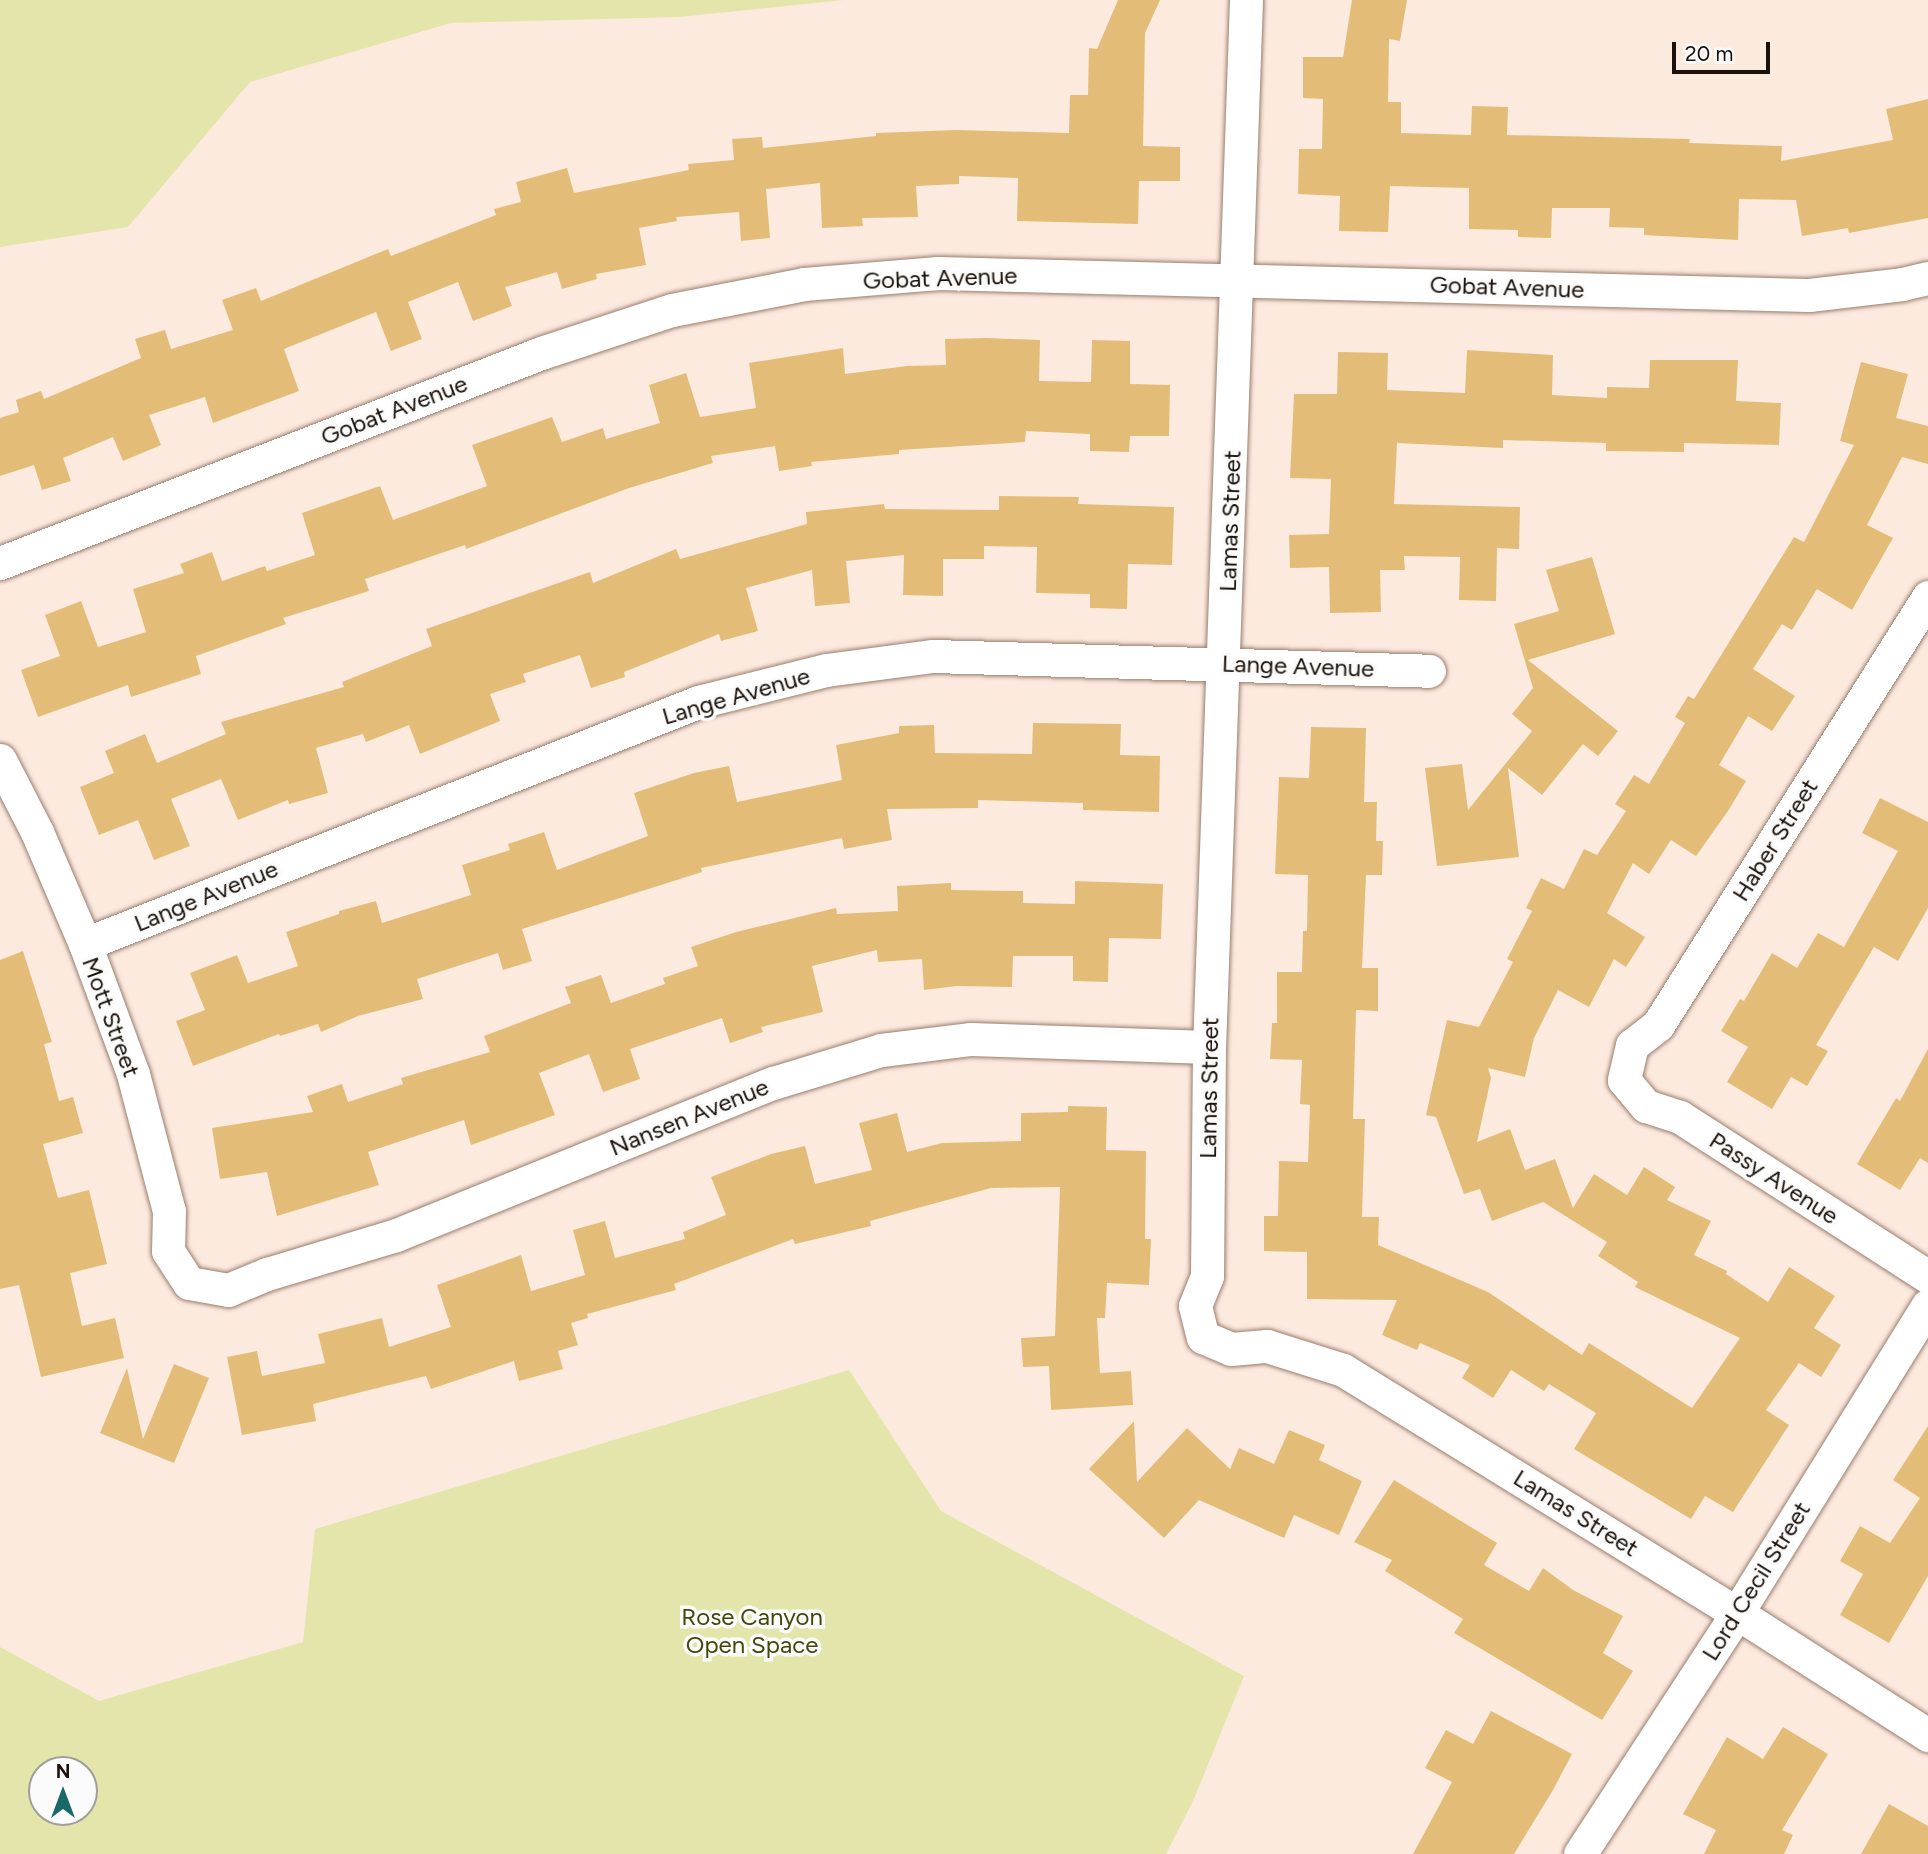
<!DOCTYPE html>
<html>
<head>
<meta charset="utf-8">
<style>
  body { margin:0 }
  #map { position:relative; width:1928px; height:1854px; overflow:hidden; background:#fdeadf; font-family:Figtree,sans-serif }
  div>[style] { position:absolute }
  .green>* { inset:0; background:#e3e5ab }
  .building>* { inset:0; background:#e3bd78 }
  .roads { filter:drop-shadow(0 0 2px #997e6d) drop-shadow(0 0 2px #997e6d) }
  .minor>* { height:33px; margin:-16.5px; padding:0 16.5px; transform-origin:16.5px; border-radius:16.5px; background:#fff }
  span { translate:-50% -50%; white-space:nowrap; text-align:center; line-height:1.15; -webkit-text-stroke:7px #fbfbfb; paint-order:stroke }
  .street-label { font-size:24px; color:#1b110a }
  .park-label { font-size:24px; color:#46460b }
  .north { position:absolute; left:28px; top:1756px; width:70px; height:70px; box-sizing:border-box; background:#fbfbfb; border:2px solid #a19d9b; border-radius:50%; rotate:0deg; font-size:19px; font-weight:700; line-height:28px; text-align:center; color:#1b110a }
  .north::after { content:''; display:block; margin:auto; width:24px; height:32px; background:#1b6869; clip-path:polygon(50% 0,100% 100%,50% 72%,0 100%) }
  .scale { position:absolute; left:1672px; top:42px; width:98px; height:32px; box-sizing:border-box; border:4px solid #1b110a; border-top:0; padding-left:9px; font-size:21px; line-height:24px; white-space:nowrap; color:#1b110a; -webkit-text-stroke:5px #fbfbfb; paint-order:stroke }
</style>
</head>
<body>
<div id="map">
  <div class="green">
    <div style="clip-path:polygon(0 0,844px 0,679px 17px,451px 23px,250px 82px,128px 227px,0 247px)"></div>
    <div style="clip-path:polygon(evenodd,849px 1370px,941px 1511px,1244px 1676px,1194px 1799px,1166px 1854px,0 1854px,0 1647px,99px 1701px,303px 1642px,315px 1529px,849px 1370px,84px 1770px,84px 1812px,42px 1812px,42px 1770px,84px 1770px)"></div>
  </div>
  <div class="building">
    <div style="clip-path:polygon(1118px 0,1160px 0,1145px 33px,1143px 146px,1180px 147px,1180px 181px,1139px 181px,1138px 224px,1017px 221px,1018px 178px,959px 176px,959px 184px,916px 186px,918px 217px,862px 218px,863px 226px,822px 228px,820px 183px,766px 189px,770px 238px,741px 241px,739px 212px,676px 217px,677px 221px,639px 228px,646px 265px,596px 274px,597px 279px,562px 289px,557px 272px,505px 287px,512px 306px,473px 321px,458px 282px,408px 302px,422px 339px,391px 351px,376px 312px,284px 349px,299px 391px,213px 423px,205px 397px,149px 415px,161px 445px,123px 461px,113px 437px,63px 458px,71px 481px,42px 490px,34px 465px,0 476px,0 418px,19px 412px,16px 400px,41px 391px,44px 399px,141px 358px,135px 339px,165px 330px,171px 349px,233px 330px,222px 300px,256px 288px,261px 301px,388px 249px,391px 256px,496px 215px,494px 209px,521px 202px,516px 182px,567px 168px,574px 193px,689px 170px,688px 164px,734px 160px,732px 139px,762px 137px,763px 148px,876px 136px,876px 133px,957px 130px,1069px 133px,1070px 95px,1088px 95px,1089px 48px,1097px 49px)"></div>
    <div style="clip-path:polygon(1352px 0,1407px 0,1400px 41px,1389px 39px,1388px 102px,1401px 102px,1401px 133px,1471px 135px,1472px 106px,1508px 107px,1507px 135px,1690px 139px,1689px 143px,1782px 146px,1781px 161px,1893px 140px,1886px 109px,1928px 99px,1928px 218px,1849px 233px,1848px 228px,1802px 236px,1796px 200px,1739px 199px,1738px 240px,1644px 235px,1644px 228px,1609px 227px,1610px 208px,1552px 208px,1551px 238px,1518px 237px,1518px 230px,1469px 229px,1469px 188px,1390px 186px,1388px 232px,1339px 231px,1340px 196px,1298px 194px,1299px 149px,1322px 149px,1323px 99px,1303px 98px,1303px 57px,1343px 57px)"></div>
    <div style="clip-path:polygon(986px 338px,1040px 340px,1039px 381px,1091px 382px,1092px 340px,1130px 341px,1130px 384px,1170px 385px,1169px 436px,1130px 436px,1129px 452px,1090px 451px,1090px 434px,1026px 431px,1025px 442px,899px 450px,899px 454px,811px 462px,812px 466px,779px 471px,775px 446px,711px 456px,713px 463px,629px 488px,466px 549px,465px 545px,365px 579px,369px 591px,283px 618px,286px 624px,196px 656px,201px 674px,131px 697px,128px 685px,38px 717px,21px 670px,60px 656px,45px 615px,81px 601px,98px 647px,146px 632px,133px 589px,184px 573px,180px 564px,212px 552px,222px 581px,265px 566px,267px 571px,315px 555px,302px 513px,380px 486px,393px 520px,487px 486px,472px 445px,552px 417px,562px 442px,603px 428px,606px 439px,660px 423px,649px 385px,686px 373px,700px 417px,756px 408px,749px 363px,843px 348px,845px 374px,907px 366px,946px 365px,945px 339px)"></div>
    <div style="clip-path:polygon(1467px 350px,1553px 355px,1552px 395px,1607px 398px,1607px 387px,1649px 388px,1650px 360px,1738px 360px,1736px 401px,1781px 403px,1779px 445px,1684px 443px,1684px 452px,1606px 451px,1606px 443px,1503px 440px,1503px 448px,1397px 443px,1394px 504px,1520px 507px,1519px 549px,1497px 548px,1496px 601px,1459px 600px,1460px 557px,1404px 556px,1405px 570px,1380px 570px,1381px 612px,1330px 613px,1329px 567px,1290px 568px,1289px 535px,1329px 534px,1331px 479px,1290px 478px,1294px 394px,1337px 394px,1338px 352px,1388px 353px,1387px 390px,1465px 393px)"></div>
    <div style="clip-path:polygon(1861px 362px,1908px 374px,1896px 418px,1928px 426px,1928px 464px,1902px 457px,1867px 525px,1893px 538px,1852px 610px,1817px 589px,1792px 630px,1782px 624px,1753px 669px,1795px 696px,1772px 731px,1748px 716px,1719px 765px,1746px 781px,1728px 811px,1696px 856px,1671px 840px,1649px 874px,1633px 863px,1607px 913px,1645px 937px,1626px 967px,1614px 959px,1589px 1007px,1558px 990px,1534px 1038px,1525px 1077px,1488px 1068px,1491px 1078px,1477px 1142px,1510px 1129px,1525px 1170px,1555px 1159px,1573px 1208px,1594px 1174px,1627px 1195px,1644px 1167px,1675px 1187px,1667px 1200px,1711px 1221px,1694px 1255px,1727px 1271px,1726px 1274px,1768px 1302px,1789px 1267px,1835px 1296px,1814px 1328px,1841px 1345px,1821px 1377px,1799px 1363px,1766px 1410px,1789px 1425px,1733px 1512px,1705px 1496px,1691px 1519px,1574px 1449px,1596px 1413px,1549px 1384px,1544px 1391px,1511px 1370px,1493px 1398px,1462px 1378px,1470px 1365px,1420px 1343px,1417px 1350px,1382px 1335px,1397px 1300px,1307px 1299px,1307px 1252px,1264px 1251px,1264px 1216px,1278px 1216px,1279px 1161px,1308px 1162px,1310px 1105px,1300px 1104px,1302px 1060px,1270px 1059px,1272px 1023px,1277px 1023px,1277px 972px,1302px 972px,1303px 931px,1307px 931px,1308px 875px,1275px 874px,1279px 777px,1309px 778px,1311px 727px,1366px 728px,1364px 802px,1377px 802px,1376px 841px,1383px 841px,1382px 875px,1366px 875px,1362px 968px,1378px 968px,1378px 1011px,1356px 1010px,1353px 1119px,1365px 1119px,1362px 1217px,1379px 1217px,1378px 1245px,1488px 1292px,1582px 1355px,1589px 1343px,1692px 1408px,1740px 1338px,1635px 1287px,1638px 1282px,1598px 1256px,1607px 1242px,1543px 1202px,1492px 1221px,1480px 1189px,1464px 1194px,1436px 1117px,1426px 1115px,1447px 1020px,1479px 1027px,1513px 962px,1507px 959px,1532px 911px,1526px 908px,1541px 878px,1564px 889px,1584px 849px,1597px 855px,1626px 811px,1615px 804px,1634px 775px,1649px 784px,1685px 723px,1675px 717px,1688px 696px,1694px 699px,1794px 537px,1804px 542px,1854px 445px,1840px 441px)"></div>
    <div style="clip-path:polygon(999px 496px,1079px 497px,1078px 504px,1174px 507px,1172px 565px,1128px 564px,1127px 609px,1090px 608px,1090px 594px,1036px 593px,1037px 547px,984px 546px,984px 559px,943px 559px,943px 596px,903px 595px,904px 555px,846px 561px,850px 603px,815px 606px,812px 570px,746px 588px,758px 631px,721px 641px,719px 634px,624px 672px,625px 677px,591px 688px,580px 655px,523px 674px,526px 682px,490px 694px,500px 721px,420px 754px,409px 725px,366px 742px,363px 734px,316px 748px,328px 793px,289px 804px,288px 800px,238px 820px,221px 779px,171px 799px,190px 846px,154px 860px,138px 820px,99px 835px,80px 787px,114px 773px,105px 751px,145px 734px,157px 763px,226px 734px,221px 722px,344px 687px,342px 682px,432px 646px,426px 629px,590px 572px,593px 583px,676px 549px,680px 559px,807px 524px,806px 512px,884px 504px,885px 509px,999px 510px)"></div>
    <div style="clip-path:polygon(1592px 557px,1615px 634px,1528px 660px,1618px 731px,1598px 756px,1583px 744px,1542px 795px,1508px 768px,1519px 857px,1437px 866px,1425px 768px,1462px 764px,1468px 810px,1532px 731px,1512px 714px,1533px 688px,1514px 624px,1559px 611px,1546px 570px)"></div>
    <div style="clip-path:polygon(1033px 723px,1121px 724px,1120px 755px,1160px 756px,1159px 812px,1083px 810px,1083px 803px,978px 800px,978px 808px,887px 809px,892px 840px,844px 849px,842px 838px,701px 868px,702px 872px,522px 929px,532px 961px,503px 970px,498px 953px,417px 979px,423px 999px,358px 1016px,321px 1032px,318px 1024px,280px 1036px,279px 1034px,193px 1066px,176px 1021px,205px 1010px,190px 973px,237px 955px,248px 983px,298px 966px,286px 932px,339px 914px,339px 911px,376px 901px,382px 923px,471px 895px,462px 865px,510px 850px,508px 844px,544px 832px,557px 870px,648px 836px,634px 793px,694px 773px,729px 766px,737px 802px,842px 780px,836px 745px,899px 733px,899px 726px,934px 725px,935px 753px,1032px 754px)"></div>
    <div style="clip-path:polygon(1880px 798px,1928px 822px,1928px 908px,1898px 961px,1874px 947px,1816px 1045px,1828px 1051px,1807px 1086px,1791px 1077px,1772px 1109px,1727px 1082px,1748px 1047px,1721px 1031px,1740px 999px,1744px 1001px,1772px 953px,1797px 968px,1818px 933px,1844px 947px,1898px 851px,1862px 833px)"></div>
    <div style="clip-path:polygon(1075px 881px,1163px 884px,1161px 939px,1109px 938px,1108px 982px,1073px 981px,1073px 956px,1013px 956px,1012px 987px,957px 986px,924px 990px,922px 959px,878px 962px,877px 950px,812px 966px,823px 1012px,761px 1027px,763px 1032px,730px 1043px,722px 1018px,630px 1049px,640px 1079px,603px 1092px,589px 1054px,539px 1073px,555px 1115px,471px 1145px,464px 1120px,368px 1152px,379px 1185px,277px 1216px,267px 1172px,220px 1179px,212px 1128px,313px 1112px,307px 1096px,342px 1084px,348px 1102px,403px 1084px,401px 1078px,490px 1052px,484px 1036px,571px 1003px,565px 987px,601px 975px,611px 1003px,665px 984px,663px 978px,698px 966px,691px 947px,736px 932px,836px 908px,837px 914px,898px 911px,897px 886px,951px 883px,951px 890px,1023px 891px,1023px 903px,1075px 904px)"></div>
    <div style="clip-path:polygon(23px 951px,52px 1042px,44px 1044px,59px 1101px,73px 1097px,83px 1133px,43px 1144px,58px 1198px,89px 1190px,107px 1264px,70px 1273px,82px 1326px,115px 1318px,124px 1358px,41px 1377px,19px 1285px,0 1289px,0 960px)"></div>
    <div style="clip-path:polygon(1928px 1049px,1928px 1163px,1920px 1158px,1900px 1190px,1857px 1164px,1896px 1098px,1900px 1101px)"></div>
    <div style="clip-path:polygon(1068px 1106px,1107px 1107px,1106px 1150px,1146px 1151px,1145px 1239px,1151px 1239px,1149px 1285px,1107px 1283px,1105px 1318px,1097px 1318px,1100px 1373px,1131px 1371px,1133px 1405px,1051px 1410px,1049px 1366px,1023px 1367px,1021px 1338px,1055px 1336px,1060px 1187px,991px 1188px,870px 1221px,871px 1226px,795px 1244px,793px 1239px,674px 1284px,676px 1290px,587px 1314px,588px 1318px,571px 1323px,578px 1345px,558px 1351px,563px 1369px,519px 1381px,514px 1361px,431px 1389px,426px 1376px,313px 1404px,316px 1421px,242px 1435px,227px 1357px,257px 1351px,262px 1376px,325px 1363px,318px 1334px,382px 1318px,389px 1347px,451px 1327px,437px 1285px,521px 1255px,531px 1291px,585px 1275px,573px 1230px,605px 1221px,615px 1258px,685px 1239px,683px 1232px,726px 1215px,711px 1177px,771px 1154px,805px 1146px,815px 1184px,872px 1170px,859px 1123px,897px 1113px,907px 1152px,942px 1143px,1021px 1141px,1021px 1113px,1068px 1112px)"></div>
    <div style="clip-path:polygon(174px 1364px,209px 1378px,174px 1463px,100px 1433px,127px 1368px,143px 1439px)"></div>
    <div style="clip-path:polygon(1134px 1421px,1137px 1482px,1187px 1428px,1230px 1469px,1239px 1448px,1274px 1464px,1289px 1430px,1325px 1445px,1319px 1460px,1362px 1481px,1339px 1535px,1294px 1515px,1284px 1538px,1199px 1500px,1164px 1538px,1089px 1469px)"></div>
    <div style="clip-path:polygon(1928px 1426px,1928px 1576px,1889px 1643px,1840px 1615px,1863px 1574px,1840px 1561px,1860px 1526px,1890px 1543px,1920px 1498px,1893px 1480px)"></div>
    <div style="clip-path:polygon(1394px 1480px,1497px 1543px,1484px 1565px,1529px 1591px,1543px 1568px,1573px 1590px,1623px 1616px,1603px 1653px,1633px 1671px,1602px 1720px,1454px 1633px,1463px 1619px,1385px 1571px,1392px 1560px,1354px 1542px)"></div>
    <div style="clip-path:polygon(1491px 1711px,1572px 1754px,1553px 1790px,1514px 1854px,1413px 1854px,1452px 1782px,1425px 1768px,1446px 1730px,1473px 1744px)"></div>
    <div style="clip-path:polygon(1783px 1727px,1828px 1754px,1782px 1830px,1793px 1835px,1784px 1854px,1704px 1854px,1716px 1830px,1683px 1814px,1727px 1737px,1763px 1759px)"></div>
    <div style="clip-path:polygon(1889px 1804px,1928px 1826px,1928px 1854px,1861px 1854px)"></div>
  </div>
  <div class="roads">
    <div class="minor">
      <div style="left:1246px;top:0;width:1048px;rotate:92.02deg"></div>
      <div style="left:1209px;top:1047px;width:229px;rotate:90.5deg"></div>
      <div style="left:1207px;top:1276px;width:32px;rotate:112deg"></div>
      <div style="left:1195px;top:1306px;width:32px;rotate:76deg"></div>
      <div style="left:1203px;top:1337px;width:30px;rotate:23deg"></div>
      <div style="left:1231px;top:1349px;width:36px;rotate:-5deg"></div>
      <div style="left:1267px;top:1346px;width:80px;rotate:17.5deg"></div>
      <div style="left:1343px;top:1370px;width:463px;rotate:31.7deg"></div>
      <div style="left:1737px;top:1613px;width:227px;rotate:32.6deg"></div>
      <div style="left:0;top:563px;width:580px;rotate:-21.21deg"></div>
      <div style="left:541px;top:353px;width:138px;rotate:-18.2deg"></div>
      <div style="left:672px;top:310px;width:135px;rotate:-11.1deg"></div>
      <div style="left:804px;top:284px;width:134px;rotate:-4.7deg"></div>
      <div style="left:938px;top:273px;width:871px;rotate:1.45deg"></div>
      <div style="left:1809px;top:295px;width:94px;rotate:-6.7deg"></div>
      <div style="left:1902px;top:284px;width:27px;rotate:-13deg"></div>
      <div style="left:1928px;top:597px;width:506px;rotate:122.25deg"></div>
      <div style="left:1658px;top:1025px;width:33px;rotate:142deg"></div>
      <div style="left:1632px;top:1045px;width:36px;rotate:103deg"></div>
      <div style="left:1624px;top:1080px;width:34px;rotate:50deg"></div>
      <div style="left:1646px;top:1106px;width:36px;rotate:18deg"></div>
      <div style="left:1680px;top:1117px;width:295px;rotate:32.8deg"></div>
      <div style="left:0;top:760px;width:81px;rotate:62.8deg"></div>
      <div style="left:37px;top:832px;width:122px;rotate:66.8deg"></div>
      <div style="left:85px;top:944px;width:139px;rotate:69.7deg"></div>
      <div style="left:133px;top:1074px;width:142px;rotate:75.3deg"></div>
      <div style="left:169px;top:1211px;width:40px;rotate:91.4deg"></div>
      <div style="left:168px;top:1251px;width:38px;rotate:57deg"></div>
      <div style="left:189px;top:1283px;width:40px;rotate:10deg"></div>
      <div style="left:228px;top:1290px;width:42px;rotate:-22.3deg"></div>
      <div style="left:267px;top:1274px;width:135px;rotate:-16.8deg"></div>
      <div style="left:396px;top:1235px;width:406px;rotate:-22deg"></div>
      <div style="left:773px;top:1083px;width:113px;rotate:-17deg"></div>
      <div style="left:881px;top:1050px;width:91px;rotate:-7deg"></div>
      <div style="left:971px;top:1039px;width:238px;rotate:1.9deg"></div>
      <div style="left:85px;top:944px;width:659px;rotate:-21.54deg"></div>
      <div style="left:698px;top:702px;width:132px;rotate:-14deg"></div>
      <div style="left:826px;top:670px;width:108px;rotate:-7.5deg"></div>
      <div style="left:933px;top:656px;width:496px;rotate:1.7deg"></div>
      <div style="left:1580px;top:1854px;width:288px;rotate:-56.9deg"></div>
      <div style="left:1737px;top:1613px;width:362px;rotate:-58.2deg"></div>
    </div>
  </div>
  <div class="street-label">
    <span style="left:940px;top:278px;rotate:-2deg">Gobat Avenue</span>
    <span style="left:1507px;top:287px;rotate:2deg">Gobat Avenue</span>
    <span style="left:394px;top:410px;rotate:-21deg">Gobat Avenue</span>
    <span style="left:1230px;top:521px;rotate:-88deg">Lamas Street</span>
    <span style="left:1298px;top:666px;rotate:2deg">Lange Avenue</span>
    <span style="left:736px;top:696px;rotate:-16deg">Lange Avenue</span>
    <span style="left:1775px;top:840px;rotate:-58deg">Haber Street</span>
    <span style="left:206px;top:896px;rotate:-22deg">Lange Avenue</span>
    <span style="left:111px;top:1017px;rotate:70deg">Mott Street</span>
    <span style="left:1209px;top:1088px;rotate:-89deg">Lamas Street</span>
    <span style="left:689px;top:1117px;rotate:-22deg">Nansen Avenue</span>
    <span style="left:1774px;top:1178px;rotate:33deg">Passy Avenue</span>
    <span style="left:1576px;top:1513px;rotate:32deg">Lamas Street</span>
    <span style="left:1756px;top:1581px;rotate:-58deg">Lord Cecil Street</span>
  </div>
  <div class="park-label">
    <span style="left:752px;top:1631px">Rose Canyon<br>Open Space</span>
  </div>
  <div class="north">N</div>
  <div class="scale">20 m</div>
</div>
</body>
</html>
